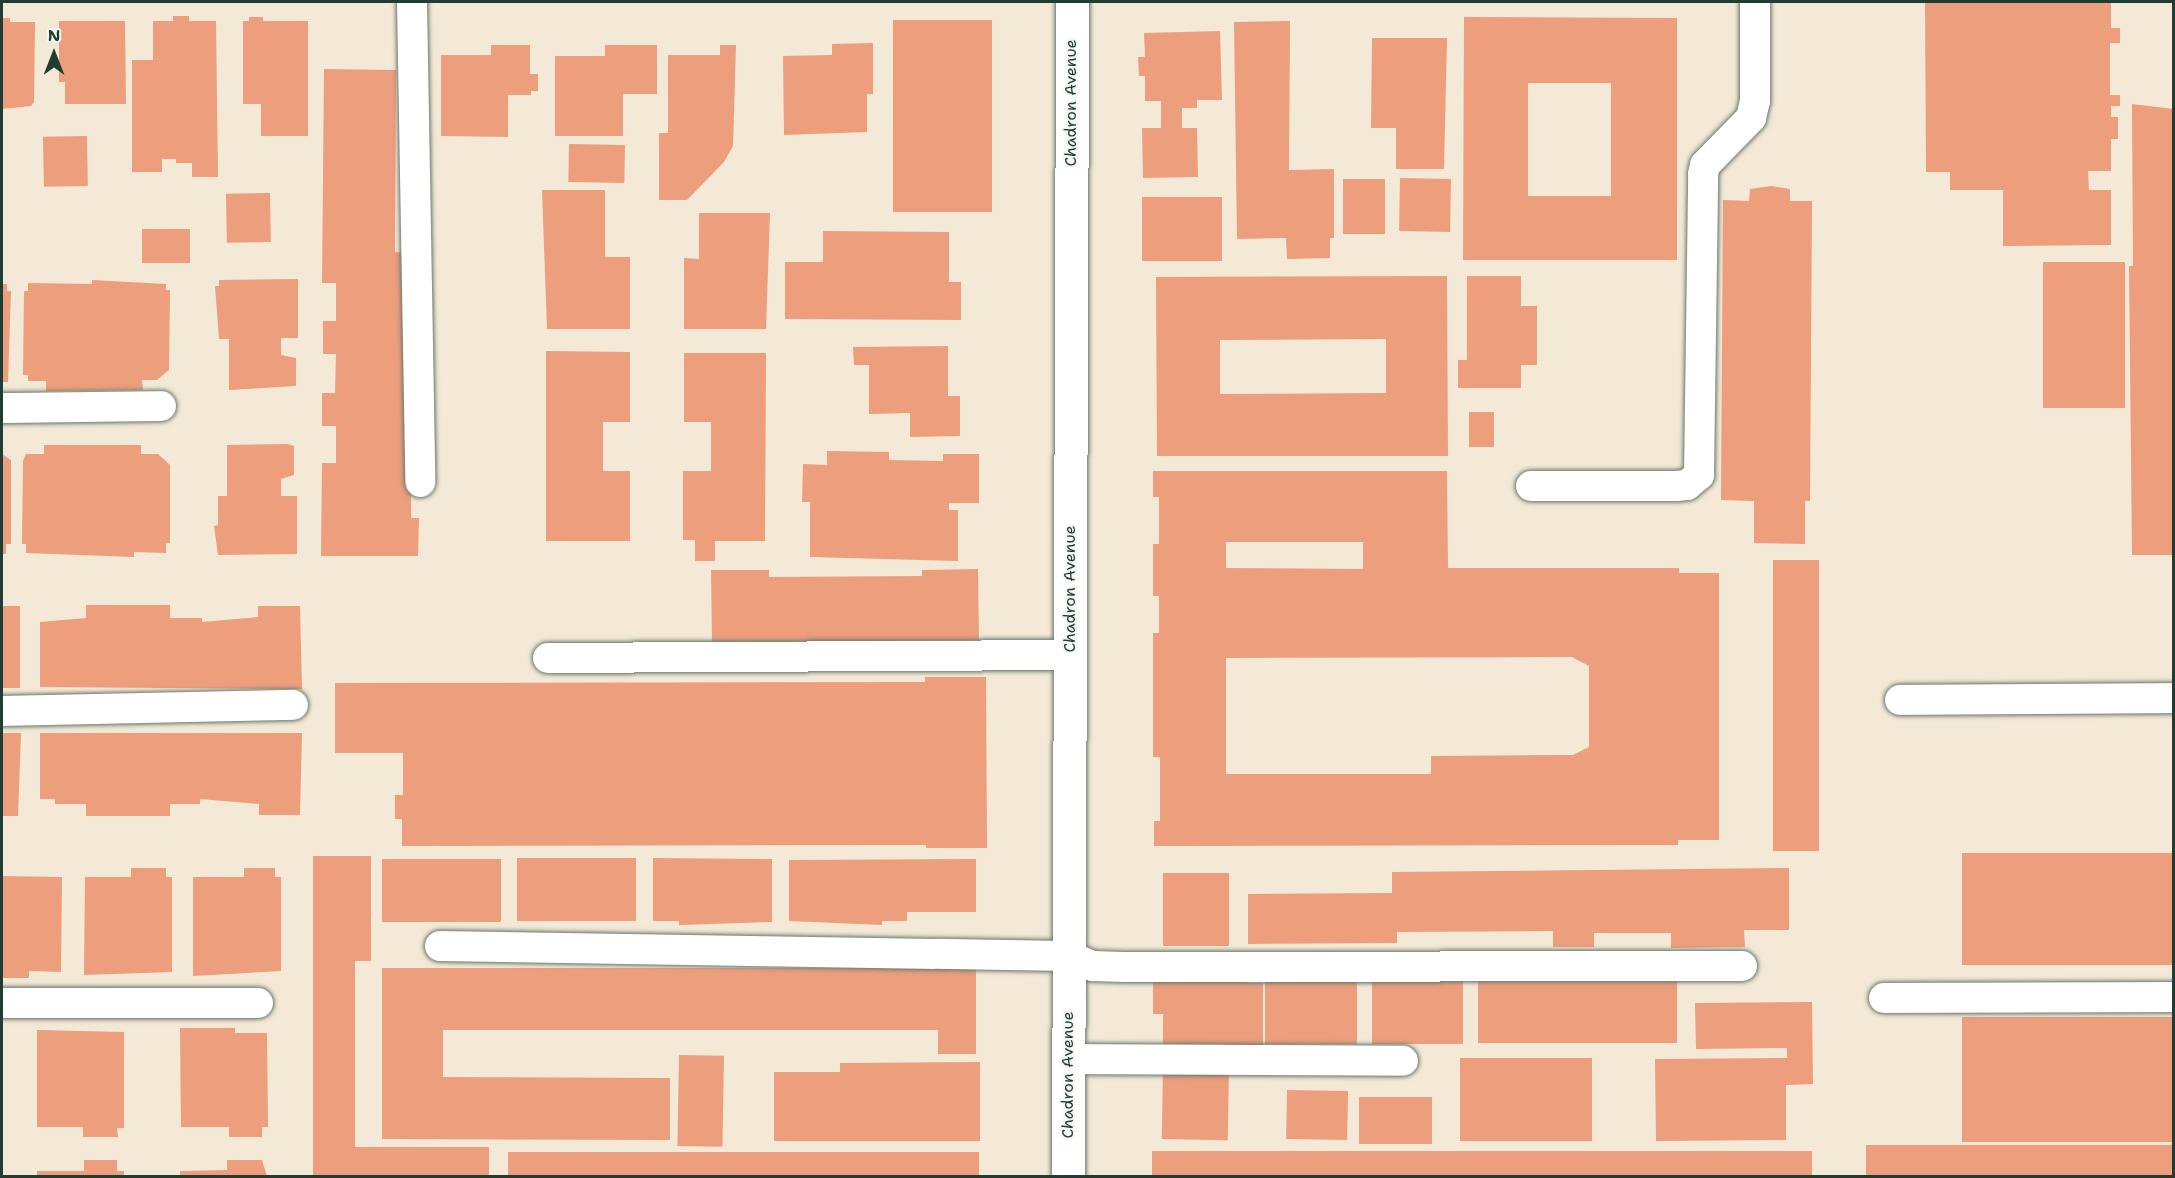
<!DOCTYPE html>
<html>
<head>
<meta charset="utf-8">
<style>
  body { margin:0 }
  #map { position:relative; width:2175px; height:1178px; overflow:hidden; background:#f3e9d6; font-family:"Shantell Sans",sans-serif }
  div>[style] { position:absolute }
  .building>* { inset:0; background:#ed9e7d; transform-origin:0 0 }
  .roads { filter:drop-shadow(0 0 2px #69796d) drop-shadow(0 0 2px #69796d) }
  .service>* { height:30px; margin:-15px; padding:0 15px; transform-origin:15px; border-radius:15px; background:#fff }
  .minor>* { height:33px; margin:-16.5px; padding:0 16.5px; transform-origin:16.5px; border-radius:16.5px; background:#fff }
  span { translate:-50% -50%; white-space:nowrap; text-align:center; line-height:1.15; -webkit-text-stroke:4.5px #f6f6f2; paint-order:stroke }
  .street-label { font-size:16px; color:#1f3d34 }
  .frame { position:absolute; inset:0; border:3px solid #1f3d34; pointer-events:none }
  .north { position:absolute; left:24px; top:24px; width:60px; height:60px; -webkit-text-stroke:4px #f6f6f2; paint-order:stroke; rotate:0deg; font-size:16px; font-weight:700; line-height:24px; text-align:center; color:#1f3d34 }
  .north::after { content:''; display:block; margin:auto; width:21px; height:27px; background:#1f3d34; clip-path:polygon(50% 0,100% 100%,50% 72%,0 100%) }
</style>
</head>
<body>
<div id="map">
  <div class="building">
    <div style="clip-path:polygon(1925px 2px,2111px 2px,2111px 28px,2120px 28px,2120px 43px,2110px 43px,2110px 95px,2120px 95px,2120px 106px,2111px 106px,2111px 117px,2118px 117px,2118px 139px,2111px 139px,2111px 171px,2088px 171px,2089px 190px,2111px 190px,2111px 245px,2003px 246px,2003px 190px,1950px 190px,1950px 172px,1926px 172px)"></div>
    <div style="clip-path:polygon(173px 16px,189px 16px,189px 21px,216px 21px,218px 177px,192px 177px,192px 163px,176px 163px,176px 159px,162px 159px,162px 172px,132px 172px,132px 60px,153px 60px,153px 21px,173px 21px)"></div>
    <div style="clip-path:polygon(249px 17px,263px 17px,263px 21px,308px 21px,308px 136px,261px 136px,261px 104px,243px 104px,243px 21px,249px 21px)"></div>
    <div style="clip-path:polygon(evenodd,1464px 17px,1677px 18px,1677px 260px,1463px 260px,1464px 17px,1528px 83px,1611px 83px,1611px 196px,1528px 196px,1528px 83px)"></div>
    <div style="clip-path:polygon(2px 18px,10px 18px,10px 22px,35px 22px,34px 102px,31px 106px,2px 109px)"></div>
    <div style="left:893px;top:20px;width:99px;height:192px"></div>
    <div style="clip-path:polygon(59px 21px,125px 21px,126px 104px,65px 104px,65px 82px,59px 82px)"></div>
    <div style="clip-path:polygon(1290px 21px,1289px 170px,1334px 169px,1334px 238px,1330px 238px,1330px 258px,1287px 259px,1286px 238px,1237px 239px,1234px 22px)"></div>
    <div style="clip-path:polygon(1220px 31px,1222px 100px,1197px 100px,1197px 108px,1182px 108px,1182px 128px,1197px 128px,1198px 177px,1143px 178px,1142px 128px,1161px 128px,1161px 101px,1145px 101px,1145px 76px,1139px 76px,1138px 57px,1145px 57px,1144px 33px)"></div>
    <div style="clip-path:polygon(1372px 38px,1447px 38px,1444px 169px,1396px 169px,1396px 128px,1371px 128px)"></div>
    <div style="clip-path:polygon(873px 43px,873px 94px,867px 94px,867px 132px,784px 135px,783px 56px,832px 55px,832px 44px)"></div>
    <div style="clip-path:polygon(491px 45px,530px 45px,530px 74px,538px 74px,538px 91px,531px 91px,531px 95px,508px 95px,508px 137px,441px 136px,441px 55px,491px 55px)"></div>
    <div style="clip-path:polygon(605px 45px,657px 45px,657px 94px,623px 94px,623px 136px,555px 136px,555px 56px,605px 56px)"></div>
    <div style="clip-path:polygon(720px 45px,736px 45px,733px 146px,724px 162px,687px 200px,659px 200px,659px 133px,668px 133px,668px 55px,720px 55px)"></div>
    <div style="clip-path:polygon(324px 69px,396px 70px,395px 252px,413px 253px,411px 518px,419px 518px,418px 556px,321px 556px,322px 463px,336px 463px,336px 426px,322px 426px,322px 393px,335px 393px,336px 354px,323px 354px,323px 321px,336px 321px,336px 283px,322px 283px)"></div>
    <div style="clip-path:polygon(2132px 104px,2174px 109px,2174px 555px,2132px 555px,2129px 266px,2133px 266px)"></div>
    <div style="left:87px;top:136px;width:50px;height:44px;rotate:89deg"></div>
    <div style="left:569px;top:144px;width:56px;height:38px;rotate:1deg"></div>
    <div style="left:1400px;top:178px;width:51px;height:53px;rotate:1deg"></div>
    <div style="left:1343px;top:179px;width:42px;height:55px"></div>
    <div style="clip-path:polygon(1771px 186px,1790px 189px,1790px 201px,1812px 201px,1810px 501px,1805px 501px,1805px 544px,1754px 543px,1754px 501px,1721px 500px,1723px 200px,1749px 201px,1750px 189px)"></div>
    <div style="clip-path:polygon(542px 190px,605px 190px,605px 257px,630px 257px,630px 329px,547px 329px)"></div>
    <div style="left:270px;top:193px;width:49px;height:44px;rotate:89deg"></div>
    <div style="left:1142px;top:197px;width:80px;height:64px"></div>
    <div style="clip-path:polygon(699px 213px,770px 213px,766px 329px,684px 329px,684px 258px,699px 259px)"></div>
    <div style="left:190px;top:229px;width:34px;height:48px;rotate:90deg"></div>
    <div style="clip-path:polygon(823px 231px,949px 232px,949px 282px,961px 282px,961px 320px,785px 319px,785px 262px,823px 262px)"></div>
    <div style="left:2043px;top:262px;width:82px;height:146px"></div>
    <div style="clip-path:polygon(evenodd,1447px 276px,1448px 456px,1157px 456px,1156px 277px,1447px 276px,1386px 339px,1386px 393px,1220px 394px,1220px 340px,1386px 339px)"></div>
    <div style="clip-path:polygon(1467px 276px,1521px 276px,1521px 306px,1537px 306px,1537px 365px,1521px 365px,1521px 388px,1458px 388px,1458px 360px,1467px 360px)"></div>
    <div style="clip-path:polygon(298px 279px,298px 338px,281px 338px,281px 355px,296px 358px,296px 386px,229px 390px,229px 339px,219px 339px,215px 286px,219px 286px,219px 280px)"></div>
    <div style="clip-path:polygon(92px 280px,166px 284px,166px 290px,170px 290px,169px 370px,157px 380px,142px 380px,143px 390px,46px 391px,46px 381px,28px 381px,28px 375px,23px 375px,24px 291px,28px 291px,28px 283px,92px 284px)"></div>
    <div style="clip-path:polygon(2px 284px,7px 284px,7px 291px,11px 291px,8px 382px,2px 382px)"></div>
    <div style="clip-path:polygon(948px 346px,948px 396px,960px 396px,960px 436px,910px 437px,910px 413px,869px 414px,869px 365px,854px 365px,853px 347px)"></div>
    <div style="clip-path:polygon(546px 351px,630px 352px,630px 422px,603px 422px,603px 471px,630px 471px,630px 541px,546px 541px)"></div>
    <div style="clip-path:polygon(684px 353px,766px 353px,765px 541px,715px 541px,715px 561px,695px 561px,695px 540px,683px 540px,683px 471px,711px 471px,711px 422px,684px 422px)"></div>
    <div style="left:1469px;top:412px;width:25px;height:35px"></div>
    <div style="clip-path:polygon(287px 444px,294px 446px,294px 475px,281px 479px,281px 496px,297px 496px,297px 554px,218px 555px,214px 526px,218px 525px,218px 496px,227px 496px,227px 445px)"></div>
    <div style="clip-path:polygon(44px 445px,141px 445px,141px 454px,158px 454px,170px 465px,170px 543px,166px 543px,166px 553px,134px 552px,134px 557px,26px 553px,26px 544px,22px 544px,23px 461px,26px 454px,44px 454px)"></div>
    <div style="clip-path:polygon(827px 451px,889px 452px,889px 460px,943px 461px,943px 454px,979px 454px,979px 503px,949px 503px,949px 510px,958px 510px,958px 561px,810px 557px,810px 502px,802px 502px,803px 464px,827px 465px)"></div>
    <div style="clip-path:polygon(2px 454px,11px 460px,11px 544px,6px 544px,6px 554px,2px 554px)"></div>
    <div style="clip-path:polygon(evenodd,1153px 471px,1447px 471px,1448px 568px,1679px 568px,1679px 573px,1719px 573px,1719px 840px,1678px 840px,1678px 845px,1154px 846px,1154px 821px,1160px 821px,1160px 757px,1153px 757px,1153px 633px,1159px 633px,1159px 596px,1153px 596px,1153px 544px,1159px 544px,1159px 497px,1153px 497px,1153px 471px,1226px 542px,1363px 542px,1363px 569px,1226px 568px,1226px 542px,1153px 471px,1572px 657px,1589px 666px,1589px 747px,1573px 755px,1431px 756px,1431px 774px,1226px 774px,1226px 658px,1572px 657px)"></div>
    <div style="left:1773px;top:560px;width:46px;height:291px"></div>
    <div style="clip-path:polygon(978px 569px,979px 640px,712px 642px,711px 570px,769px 570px,769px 577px,922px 576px,922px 570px)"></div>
    <div style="clip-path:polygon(86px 605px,170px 605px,170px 618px,202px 618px,202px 622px,258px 617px,258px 606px,300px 606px,302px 689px,40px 687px,40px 622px,86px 618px)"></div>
    <div style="left:2px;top:606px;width:18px;height:82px"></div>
    <div style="clip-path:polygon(925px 677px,986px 677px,987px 848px,926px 848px,926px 845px,402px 846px,402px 819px,395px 819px,395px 795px,403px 795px,403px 753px,335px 753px,335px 683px,925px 682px)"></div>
    <div style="clip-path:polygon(2px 733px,21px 733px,18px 816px,2px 816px)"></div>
    <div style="clip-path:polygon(40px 733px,302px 733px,300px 815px,259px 815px,259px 804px,200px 799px,200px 804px,170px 804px,170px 816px,86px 816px,86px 804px,55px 804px,55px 799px,40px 799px)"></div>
    <div style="left:1962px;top:853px;width:212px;height:112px"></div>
    <div style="clip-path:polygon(313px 856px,371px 856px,371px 961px,355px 961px,355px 1147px,489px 1147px,489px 1176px,313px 1176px)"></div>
    <div style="left:636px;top:858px;width:63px;height:119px;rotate:90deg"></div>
    <div style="clip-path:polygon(653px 858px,772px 859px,772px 922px,679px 925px,679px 921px,653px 921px)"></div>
    <div style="left:501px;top:859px;width:63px;height:119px;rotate:90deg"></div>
    <div style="clip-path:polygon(976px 859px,976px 912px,907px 912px,907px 921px,882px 921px,882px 925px,789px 921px,789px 860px)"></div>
    <div style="clip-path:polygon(131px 868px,166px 868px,166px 877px,172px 877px,172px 972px,84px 975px,85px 877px,131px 877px)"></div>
    <div style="clip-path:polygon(244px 868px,275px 868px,275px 877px,281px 877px,281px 971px,193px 976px,193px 877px,244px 877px)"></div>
    <div style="clip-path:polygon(1789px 868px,1789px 930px,1744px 930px,1745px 947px,1671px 948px,1671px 933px,1594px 933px,1594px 947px,1553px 947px,1553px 931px,1397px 932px,1397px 943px,1248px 944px,1248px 894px,1392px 893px,1392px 872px)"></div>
    <div style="left:1163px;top:873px;width:66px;height:73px"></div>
    <div style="clip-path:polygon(2px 876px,62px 877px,61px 972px,29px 971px,29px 978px,2px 978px)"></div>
    <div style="clip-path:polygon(382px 968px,976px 968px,976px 1054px,938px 1054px,938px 1030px,443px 1030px,443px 1077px,670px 1078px,670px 1140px,382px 1139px)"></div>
    <div style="clip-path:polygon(1246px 973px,1246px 983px,1263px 983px,1263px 1051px,1225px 1051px,1225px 1044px,1163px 1044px,1163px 1014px,1153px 1014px,1153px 975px)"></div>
    <div style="left:1677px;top:979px;width:64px;height:199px;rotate:90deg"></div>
    <div style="left:1265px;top:980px;width:92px;height:64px"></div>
    <div style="left:1372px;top:980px;width:91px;height:64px"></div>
    <div style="clip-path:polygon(1812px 1002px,1813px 1084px,1786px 1085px,1786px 1140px,1656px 1141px,1655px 1059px,1787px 1058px,1787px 1048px,1696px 1049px,1695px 1003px)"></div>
    <div style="left:2174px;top:1017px;width:125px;height:212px;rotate:90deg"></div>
    <div style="clip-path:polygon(180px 1028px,235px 1028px,235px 1033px,267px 1033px,268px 1127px,262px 1127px,262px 1137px,229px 1137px,229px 1127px,181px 1127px)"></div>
    <div style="clip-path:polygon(37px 1030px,124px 1032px,124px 1128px,117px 1128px,118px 1137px,83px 1137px,83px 1127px,37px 1127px)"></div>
    <div style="left:679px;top:1055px;width:45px;height:91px;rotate:1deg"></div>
    <div style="left:1460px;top:1058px;width:132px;height:83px"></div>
    <div style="clip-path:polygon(980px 1062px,980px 1141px,774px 1141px,774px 1072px,840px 1072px,840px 1063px)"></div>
    <div style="left:1163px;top:1067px;width:66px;height:72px;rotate:1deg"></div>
    <div style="left:1287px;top:1090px;width:61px;height:49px;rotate:1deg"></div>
    <div style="left:1359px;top:1097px;width:73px;height:47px"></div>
    <div style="left:2174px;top:1145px;width:31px;height:308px;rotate:90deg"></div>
    <div style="left:1152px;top:1151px;width:660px;height:25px"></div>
    <div style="left:979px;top:1152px;width:24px;height:471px;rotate:90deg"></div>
    <div style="clip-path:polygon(84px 1160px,117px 1160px,117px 1171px,124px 1171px,124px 1176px,37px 1176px,37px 1171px,84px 1171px)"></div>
    <div style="clip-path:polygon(227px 1160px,262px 1160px,267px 1176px,180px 1176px,180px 1171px,227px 1170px)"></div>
  </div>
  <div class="roads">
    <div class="service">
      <div style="left:412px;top:2px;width:480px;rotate:89deg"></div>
      <div style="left:2px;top:408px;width:159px;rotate:-0.7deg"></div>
      <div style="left:1531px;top:486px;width:146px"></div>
      <div style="left:1677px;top:486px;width:10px;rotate:-6deg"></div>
      <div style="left:1687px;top:485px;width:16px;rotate:-40deg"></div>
      <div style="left:1699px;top:475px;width:301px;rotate:-89.2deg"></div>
      <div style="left:1703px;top:174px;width:9px;rotate:-77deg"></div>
      <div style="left:1705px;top:165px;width:66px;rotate:-45.6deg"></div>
      <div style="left:1751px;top:118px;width:17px;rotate:-77deg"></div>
      <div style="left:1755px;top:101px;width:99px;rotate:-90deg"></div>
      <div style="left:548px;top:658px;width:521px;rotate:-0.33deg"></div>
      <div style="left:1900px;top:700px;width:274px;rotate:-0.4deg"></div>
      <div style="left:2px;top:711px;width:291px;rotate:-1.2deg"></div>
      <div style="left:440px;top:946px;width:628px;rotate:0.91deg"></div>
      <div style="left:1068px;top:956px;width:27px;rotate:22deg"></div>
      <div style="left:1093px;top:966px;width:31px;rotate:2deg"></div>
      <div style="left:1124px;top:967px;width:618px;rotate:-0.09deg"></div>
      <div style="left:1884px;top:998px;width:290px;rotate:-0.2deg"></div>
      <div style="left:2px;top:1003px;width:256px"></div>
      <div style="left:1068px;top:1059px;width:335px;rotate:0.3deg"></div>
    </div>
    <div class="minor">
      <div style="left:1068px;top:1176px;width:1174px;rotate:-89.8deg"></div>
    </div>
  </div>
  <div class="street-label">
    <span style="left:1071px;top:103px;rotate:-90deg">Chadron Avenue</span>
    <span style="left:1070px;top:589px;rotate:-90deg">Chadron Avenue</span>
    <span style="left:1068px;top:1075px;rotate:-90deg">Chadron Avenue</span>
  </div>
  <div class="frame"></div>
  <div class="north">N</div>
</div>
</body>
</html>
